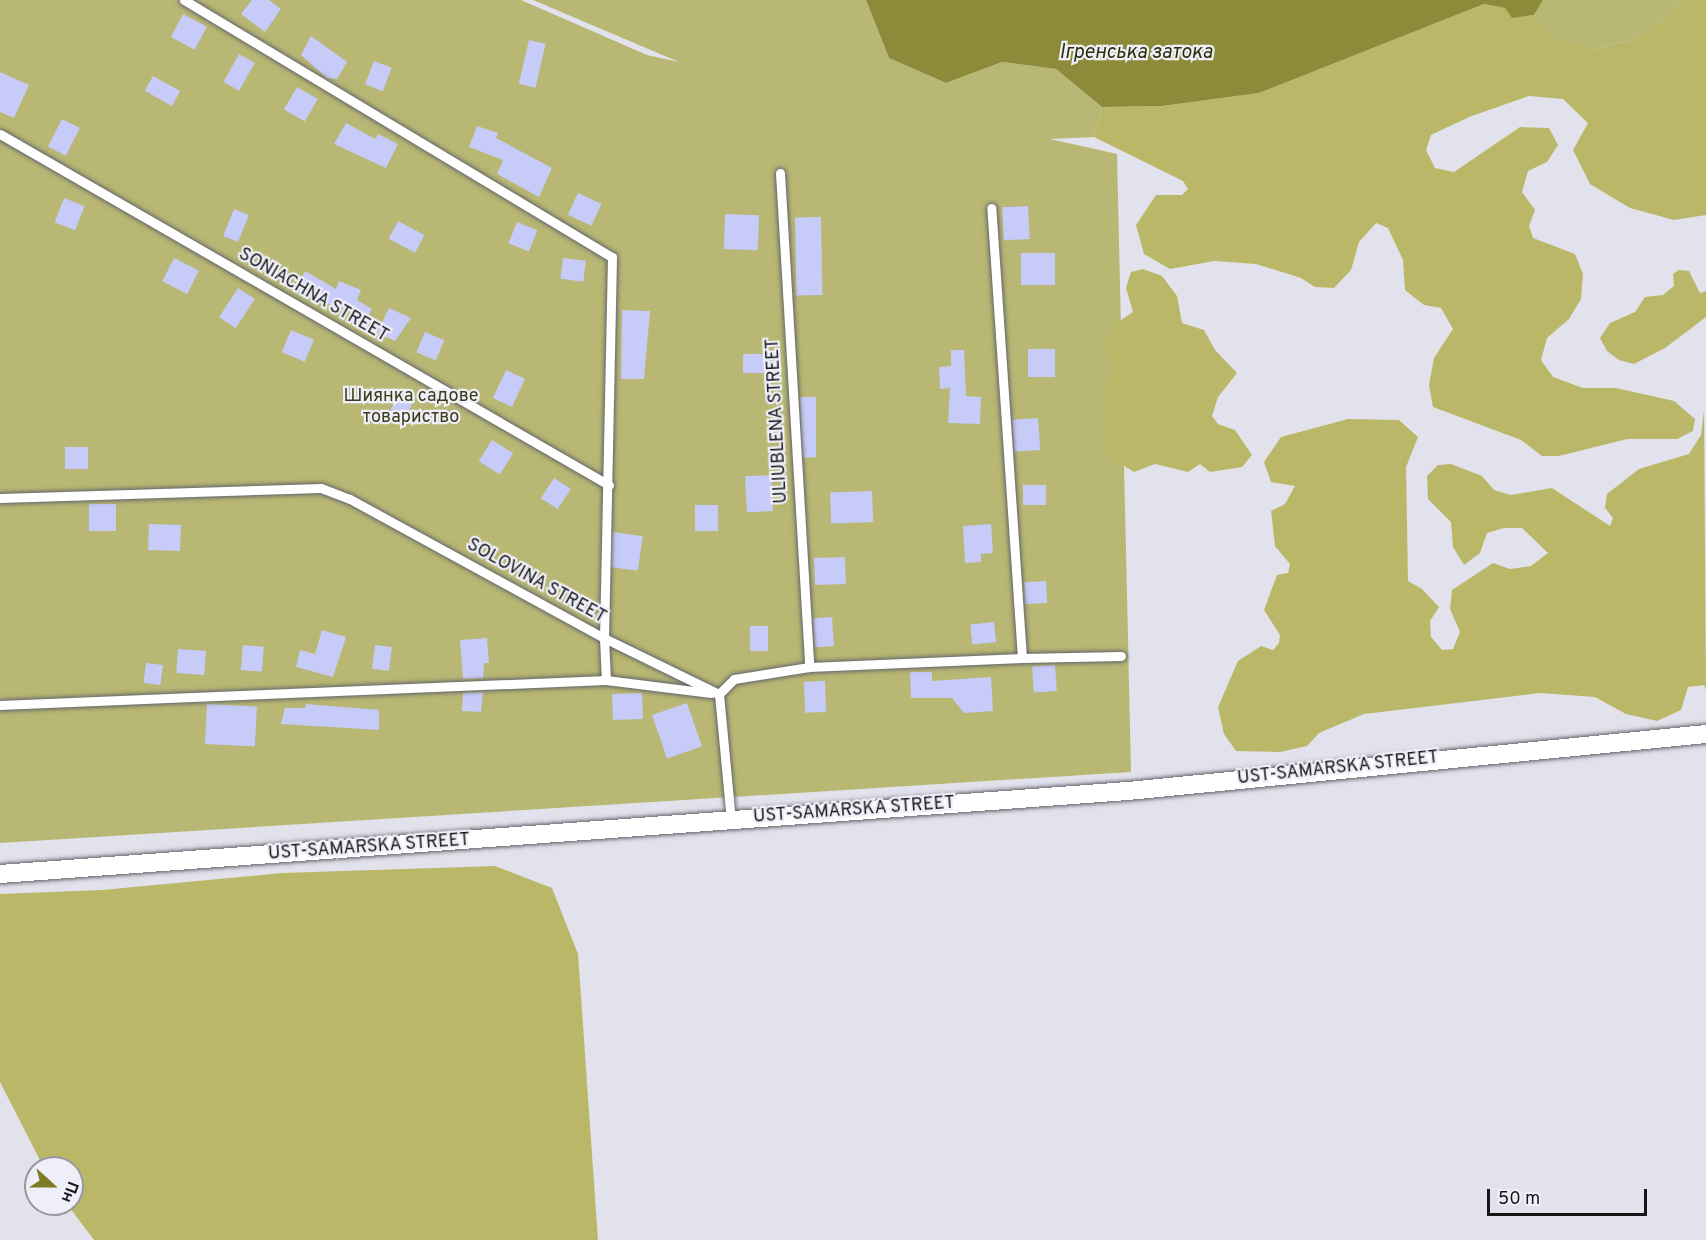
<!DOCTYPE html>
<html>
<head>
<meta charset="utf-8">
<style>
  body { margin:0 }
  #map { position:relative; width:1706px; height:1240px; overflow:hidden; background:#e1e2eb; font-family:Overpass,sans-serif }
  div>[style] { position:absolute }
  .green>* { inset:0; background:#b8b773 }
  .forest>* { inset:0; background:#bab868 }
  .water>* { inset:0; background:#8d8b3a }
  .building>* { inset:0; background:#c7cbf7; transform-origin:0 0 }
  .roads { filter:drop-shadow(0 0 2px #64656c) drop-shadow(0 0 2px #64656c) }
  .service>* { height:9px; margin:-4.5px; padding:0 4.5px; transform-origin:4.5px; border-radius:4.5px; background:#fff }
  .minor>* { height:18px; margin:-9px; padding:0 9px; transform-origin:9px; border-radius:9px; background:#fff }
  span { translate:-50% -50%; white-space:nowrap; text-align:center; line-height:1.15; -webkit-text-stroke:4.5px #eeeff8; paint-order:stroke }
  .street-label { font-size:18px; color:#17171a }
  .park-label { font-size:18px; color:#3c3b18 }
  .water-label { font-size:20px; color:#302f0b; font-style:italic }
  .north { position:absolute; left:24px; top:1156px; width:60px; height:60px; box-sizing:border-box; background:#eeeff8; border:2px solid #98999f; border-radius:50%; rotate:111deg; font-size:16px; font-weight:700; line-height:24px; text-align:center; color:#17171a }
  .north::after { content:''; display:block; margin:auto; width:21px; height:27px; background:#7e7b22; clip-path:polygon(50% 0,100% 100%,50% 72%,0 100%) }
  .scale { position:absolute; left:1487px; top:1189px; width:160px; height:27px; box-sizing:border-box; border:3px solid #17171a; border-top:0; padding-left:8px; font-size:18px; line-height:21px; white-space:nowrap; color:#17171a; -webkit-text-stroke:4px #eeeff8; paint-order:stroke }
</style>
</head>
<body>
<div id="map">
  <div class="green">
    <div style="clip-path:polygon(0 0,521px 0,647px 55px,679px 62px,533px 0,866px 0,889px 58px,946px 83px,1002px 62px,1056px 69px,1102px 107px,1094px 137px,1050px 139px,1117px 154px,1131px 772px,0 843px)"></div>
    <div style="clip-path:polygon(1543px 0,1682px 0,1661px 22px,1629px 41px,1594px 49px,1559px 44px,1534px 15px)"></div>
  </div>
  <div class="forest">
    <div style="clip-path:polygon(1682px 0,1706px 0,1706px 215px,1674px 220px,1630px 208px,1590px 184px,1573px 150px,1588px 123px,1563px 99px,1529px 96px,1469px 117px,1431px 135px,1426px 150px,1435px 168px,1454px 172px,1520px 127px,1549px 128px,1558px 145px,1547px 162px,1528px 171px,1522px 192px,1535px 210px,1529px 226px,1533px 238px,1575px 254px,1583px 274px,1581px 299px,1569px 319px,1547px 338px,1541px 360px,1553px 377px,1583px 388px,1616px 388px,1674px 401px,1695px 419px,1693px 431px,1677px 439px,1627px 439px,1559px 456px,1542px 456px,1521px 440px,1433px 407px,1429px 385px,1434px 358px,1453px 329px,1441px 308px,1424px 305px,1405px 290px,1403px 260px,1388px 228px,1376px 223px,1359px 242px,1351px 270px,1334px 288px,1315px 287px,1301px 278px,1256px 264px,1214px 261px,1170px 269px,1144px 254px,1136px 225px,1156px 195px,1182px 195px,1188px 189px,1183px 181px,1094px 137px,1102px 107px,1162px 106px,1259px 93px,1484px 4px,1505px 8px,1513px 17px,1534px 15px,1554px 38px,1594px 49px,1629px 41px,1661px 22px)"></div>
    <div style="clip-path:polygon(1143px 269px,1162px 276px,1177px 296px,1182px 323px,1204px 330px,1215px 350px,1237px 373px,1218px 397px,1212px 416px,1218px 424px,1235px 430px,1252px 455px,1242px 467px,1210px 472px,1200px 464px,1188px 472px,1155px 464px,1134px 472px,1105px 454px,1105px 389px,1112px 363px,1104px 344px,1112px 326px,1133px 312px,1126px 288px,1131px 272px)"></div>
    <div style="clip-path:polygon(1679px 270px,1689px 271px,1700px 293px,1706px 291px,1706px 317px,1665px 348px,1634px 364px,1619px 360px,1607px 351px,1600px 338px,1610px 323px,1635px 312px,1645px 297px,1663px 295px,1674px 286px,1673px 274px)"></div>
    <div style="clip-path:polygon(1704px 410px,1706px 690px,1704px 685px,1688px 687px,1681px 710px,1657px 721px,1626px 714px,1595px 697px,1540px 693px,1364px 714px,1319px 733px,1307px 746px,1280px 752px,1236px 751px,1224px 734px,1218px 707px,1238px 661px,1261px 646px,1273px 650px,1279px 643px,1280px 635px,1264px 610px,1277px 575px,1288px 573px,1290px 564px,1275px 546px,1271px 511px,1285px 504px,1295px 486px,1271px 482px,1264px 462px,1281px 437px,1348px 419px,1399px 420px,1418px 437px,1406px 467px,1408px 581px,1422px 589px,1439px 607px,1430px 621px,1431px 637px,1442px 650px,1453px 649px,1460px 632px,1450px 609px,1452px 590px,1493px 563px,1510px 569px,1531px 566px,1548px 553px,1522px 528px,1504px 528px,1487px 533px,1480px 553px,1464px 565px,1453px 547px,1451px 522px,1428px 499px,1427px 476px,1438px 465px,1451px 464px,1482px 476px,1494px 490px,1511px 495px,1552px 488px,1610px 526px,1613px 518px,1605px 508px,1607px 494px,1639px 469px,1689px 454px,1701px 435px)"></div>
    <div style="clip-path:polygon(495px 866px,552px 888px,578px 954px,598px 1240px,94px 1240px,67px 1204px,72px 1204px,72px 1168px,44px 1168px,0 1082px,0 894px,102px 890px,282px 873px)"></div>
  </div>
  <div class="water">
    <div style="clip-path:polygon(866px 0,1543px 0,1534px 15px,1512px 18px,1505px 8px,1484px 4px,1259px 93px,1162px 106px,1102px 107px,1056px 69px,1002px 62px,946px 83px,889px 58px)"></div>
  </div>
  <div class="building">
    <div style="clip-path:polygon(252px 0,269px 0,281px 9px,265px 32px,241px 14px)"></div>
    <div style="left:183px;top:14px;width:27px;height:26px;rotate:28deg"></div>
    <div style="clip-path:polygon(311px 36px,347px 62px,337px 79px,327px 78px,301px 55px)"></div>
    <div style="left:529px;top:40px;width:17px;height:45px;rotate:13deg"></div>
    <div style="left:239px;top:54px;width:18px;height:32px;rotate:29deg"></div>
    <div style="left:374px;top:61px;width:19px;height:25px;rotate:21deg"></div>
    <div style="clip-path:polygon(0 72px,29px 85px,14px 118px,0 112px)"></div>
    <div style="left:153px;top:76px;width:31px;height:17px;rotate:29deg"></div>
    <div style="left:297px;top:87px;width:24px;height:26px;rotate:30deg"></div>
    <div style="left:62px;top:119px;width:20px;height:31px;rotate:27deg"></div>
    <div style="clip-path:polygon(346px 123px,375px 139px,378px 134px,398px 144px,386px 168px,334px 144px)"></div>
    <div style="clip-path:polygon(477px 126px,498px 133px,496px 138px,552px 168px,539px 197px,497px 174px,503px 160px,469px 147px)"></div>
    <div style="left:578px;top:193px;width:26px;height:24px;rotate:25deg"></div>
    <div style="left:64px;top:198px;width:22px;height:26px;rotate:21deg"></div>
    <div style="left:1028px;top:206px;width:33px;height:26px;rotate:87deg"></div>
    <div style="left:234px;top:209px;width:16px;height:29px;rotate:22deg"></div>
    <div style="left:725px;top:214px;width:34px;height:35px;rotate:2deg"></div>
    <div style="left:821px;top:217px;width:78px;height:26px;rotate:89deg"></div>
    <div style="left:398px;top:221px;width:30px;height:20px;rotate:28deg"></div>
    <div style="left:517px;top:222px;width:22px;height:23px;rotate:22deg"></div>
    <div style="left:1021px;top:253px;width:34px;height:32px"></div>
    <div style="left:174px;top:258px;width:28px;height:26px;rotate:27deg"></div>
    <div style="left:563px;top:258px;width:23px;height:21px;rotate:7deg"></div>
    <div style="clip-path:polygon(305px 271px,336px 289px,339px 281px,361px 290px,357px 300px,372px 309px,367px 318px,294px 291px)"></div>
    <div style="left:238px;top:288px;width:20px;height:35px;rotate:33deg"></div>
    <div style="clip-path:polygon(389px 308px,411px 318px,395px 341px,377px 333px)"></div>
    <div style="clip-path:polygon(622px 310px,650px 311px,644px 379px,621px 379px)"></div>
    <div style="left:291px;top:330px;width:25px;height:24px;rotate:23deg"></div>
    <div style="left:425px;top:332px;width:21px;height:22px;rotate:23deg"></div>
    <div style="left:1028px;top:349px;width:27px;height:28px"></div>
    <div style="clip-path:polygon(951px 350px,964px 350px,966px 396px,981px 397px,980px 424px,948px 423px,950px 388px,940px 389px,939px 367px,951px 366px)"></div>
    <div style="left:743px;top:354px;width:27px;height:19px"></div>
    <div style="left:506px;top:370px;width:21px;height:31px;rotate:25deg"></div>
    <div style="left:400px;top:389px;width:17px;height:29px;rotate:24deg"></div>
    <div style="clip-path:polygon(800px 397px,816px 397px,816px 457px,803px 458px)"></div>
    <div style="left:1038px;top:418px;width:32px;height:26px;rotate:86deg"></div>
    <div style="left:492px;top:440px;width:25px;height:25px;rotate:32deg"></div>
    <div style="left:65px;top:447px;width:23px;height:22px"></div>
    <div style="left:771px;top:475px;width:36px;height:26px;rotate:87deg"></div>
    <div style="left:554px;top:478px;width:20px;height:24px;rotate:33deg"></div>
    <div style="left:1023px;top:485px;width:23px;height:20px"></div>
    <div style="left:872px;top:491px;width:31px;height:42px;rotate:88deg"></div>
    <div style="left:89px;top:504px;width:27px;height:27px"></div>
    <div style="left:718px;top:505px;width:26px;height:23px;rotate:90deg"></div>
    <div style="left:149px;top:524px;width:32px;height:26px;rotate:2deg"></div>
    <div style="clip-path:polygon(991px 524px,993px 553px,981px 554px,981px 562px,965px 563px,963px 526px)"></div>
    <div style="left:613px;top:532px;width:30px;height:35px;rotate:8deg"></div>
    <div style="left:845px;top:557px;width:27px;height:31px;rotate:88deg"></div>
    <div style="left:1046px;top:581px;width:22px;height:22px;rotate:87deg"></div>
    <div style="left:832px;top:617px;width:29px;height:19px;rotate:86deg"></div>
    <div style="left:994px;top:622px;width:20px;height:24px;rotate:84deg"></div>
    <div style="left:750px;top:626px;width:18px;height:25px"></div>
    <div style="clip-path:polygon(322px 630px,346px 637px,333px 677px,296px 667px,300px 650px,315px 654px)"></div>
    <div style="clip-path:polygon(487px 638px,489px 663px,484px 663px,483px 678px,463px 679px,460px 640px)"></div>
    <div style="left:243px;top:645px;width:21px;height:25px;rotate:5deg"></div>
    <div style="left:375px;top:645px;width:17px;height:24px;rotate:7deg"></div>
    <div style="left:178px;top:649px;width:28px;height:24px;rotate:4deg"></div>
    <div style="left:146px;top:663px;width:17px;height:20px;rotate:7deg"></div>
    <div style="left:1055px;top:665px;width:26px;height:23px;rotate:86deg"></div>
    <div style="clip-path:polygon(910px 672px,932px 672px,932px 681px,991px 677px,993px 711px,964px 713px,952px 698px,911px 698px)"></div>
    <div style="left:825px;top:681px;width:31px;height:21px;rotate:88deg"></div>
    <div style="clip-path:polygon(483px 692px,481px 712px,462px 711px,463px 693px)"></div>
    <div style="left:642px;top:693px;width:26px;height:30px;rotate:88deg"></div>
    <div style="left:687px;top:703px;width:46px;height:37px;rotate:71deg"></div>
    <div style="left:207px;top:704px;width:50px;height:40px;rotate:3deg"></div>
    <div style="clip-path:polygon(306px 704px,379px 710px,379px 730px,281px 724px,285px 708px,305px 708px)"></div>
  </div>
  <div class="roads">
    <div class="service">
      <div style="left:184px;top:0;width:499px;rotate:31deg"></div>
      <div style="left:612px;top:257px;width:381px;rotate:91.2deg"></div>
      <div style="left:604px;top:638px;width:128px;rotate:26deg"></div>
      <div style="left:0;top:134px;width:703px;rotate:29.96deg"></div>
      <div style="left:780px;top:173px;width:495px;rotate:86.6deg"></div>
      <div style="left:0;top:498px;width:321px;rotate:-1.8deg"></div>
      <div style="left:321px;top:488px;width:31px;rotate:21deg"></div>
      <div style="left:350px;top:499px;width:290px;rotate:28.7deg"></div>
      <div style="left:604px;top:638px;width:42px;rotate:87.3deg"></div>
      <div style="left:606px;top:680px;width:607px;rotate:177.64deg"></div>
      <div style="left:1022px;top:658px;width:99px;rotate:-1.2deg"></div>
      <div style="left:606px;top:680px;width:106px;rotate:7.1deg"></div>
      <div style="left:719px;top:694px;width:21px;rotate:-45deg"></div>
      <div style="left:734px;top:679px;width:76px;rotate:-9.1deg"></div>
      <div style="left:809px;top:667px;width:213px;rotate:-2.4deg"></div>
      <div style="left:1022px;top:658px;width:451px;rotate:-93.9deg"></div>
      <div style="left:719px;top:694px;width:127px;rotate:84.6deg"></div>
    </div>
    <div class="minor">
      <div style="left:0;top:874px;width:1131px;rotate:-4.21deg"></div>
      <div style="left:1128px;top:791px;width:581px;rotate:-5.63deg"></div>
    </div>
  </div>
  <div class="street-label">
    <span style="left:313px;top:296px;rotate:30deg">SONIACHNA STREET</span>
    <span style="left:778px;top:421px;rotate:-93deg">ULIUBLENA STREET</span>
    <span style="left:536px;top:582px;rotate:29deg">SOLOVINA STREET</span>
    <span style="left:1338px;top:769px;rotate:-6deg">UST-SAMARSKA STREET</span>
    <span style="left:854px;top:811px;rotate:-4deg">UST-SAMARSKA STREET</span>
    <span style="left:369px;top:848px;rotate:-4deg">UST-SAMARSKA STREET</span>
  </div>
  <div class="park-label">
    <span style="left:411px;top:408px">Шиянка садове<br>товариство</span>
  </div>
  <div class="water-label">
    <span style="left:1136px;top:53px">Ігренська затока</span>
  </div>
  <div class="north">Пн</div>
  <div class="scale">50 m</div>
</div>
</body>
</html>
